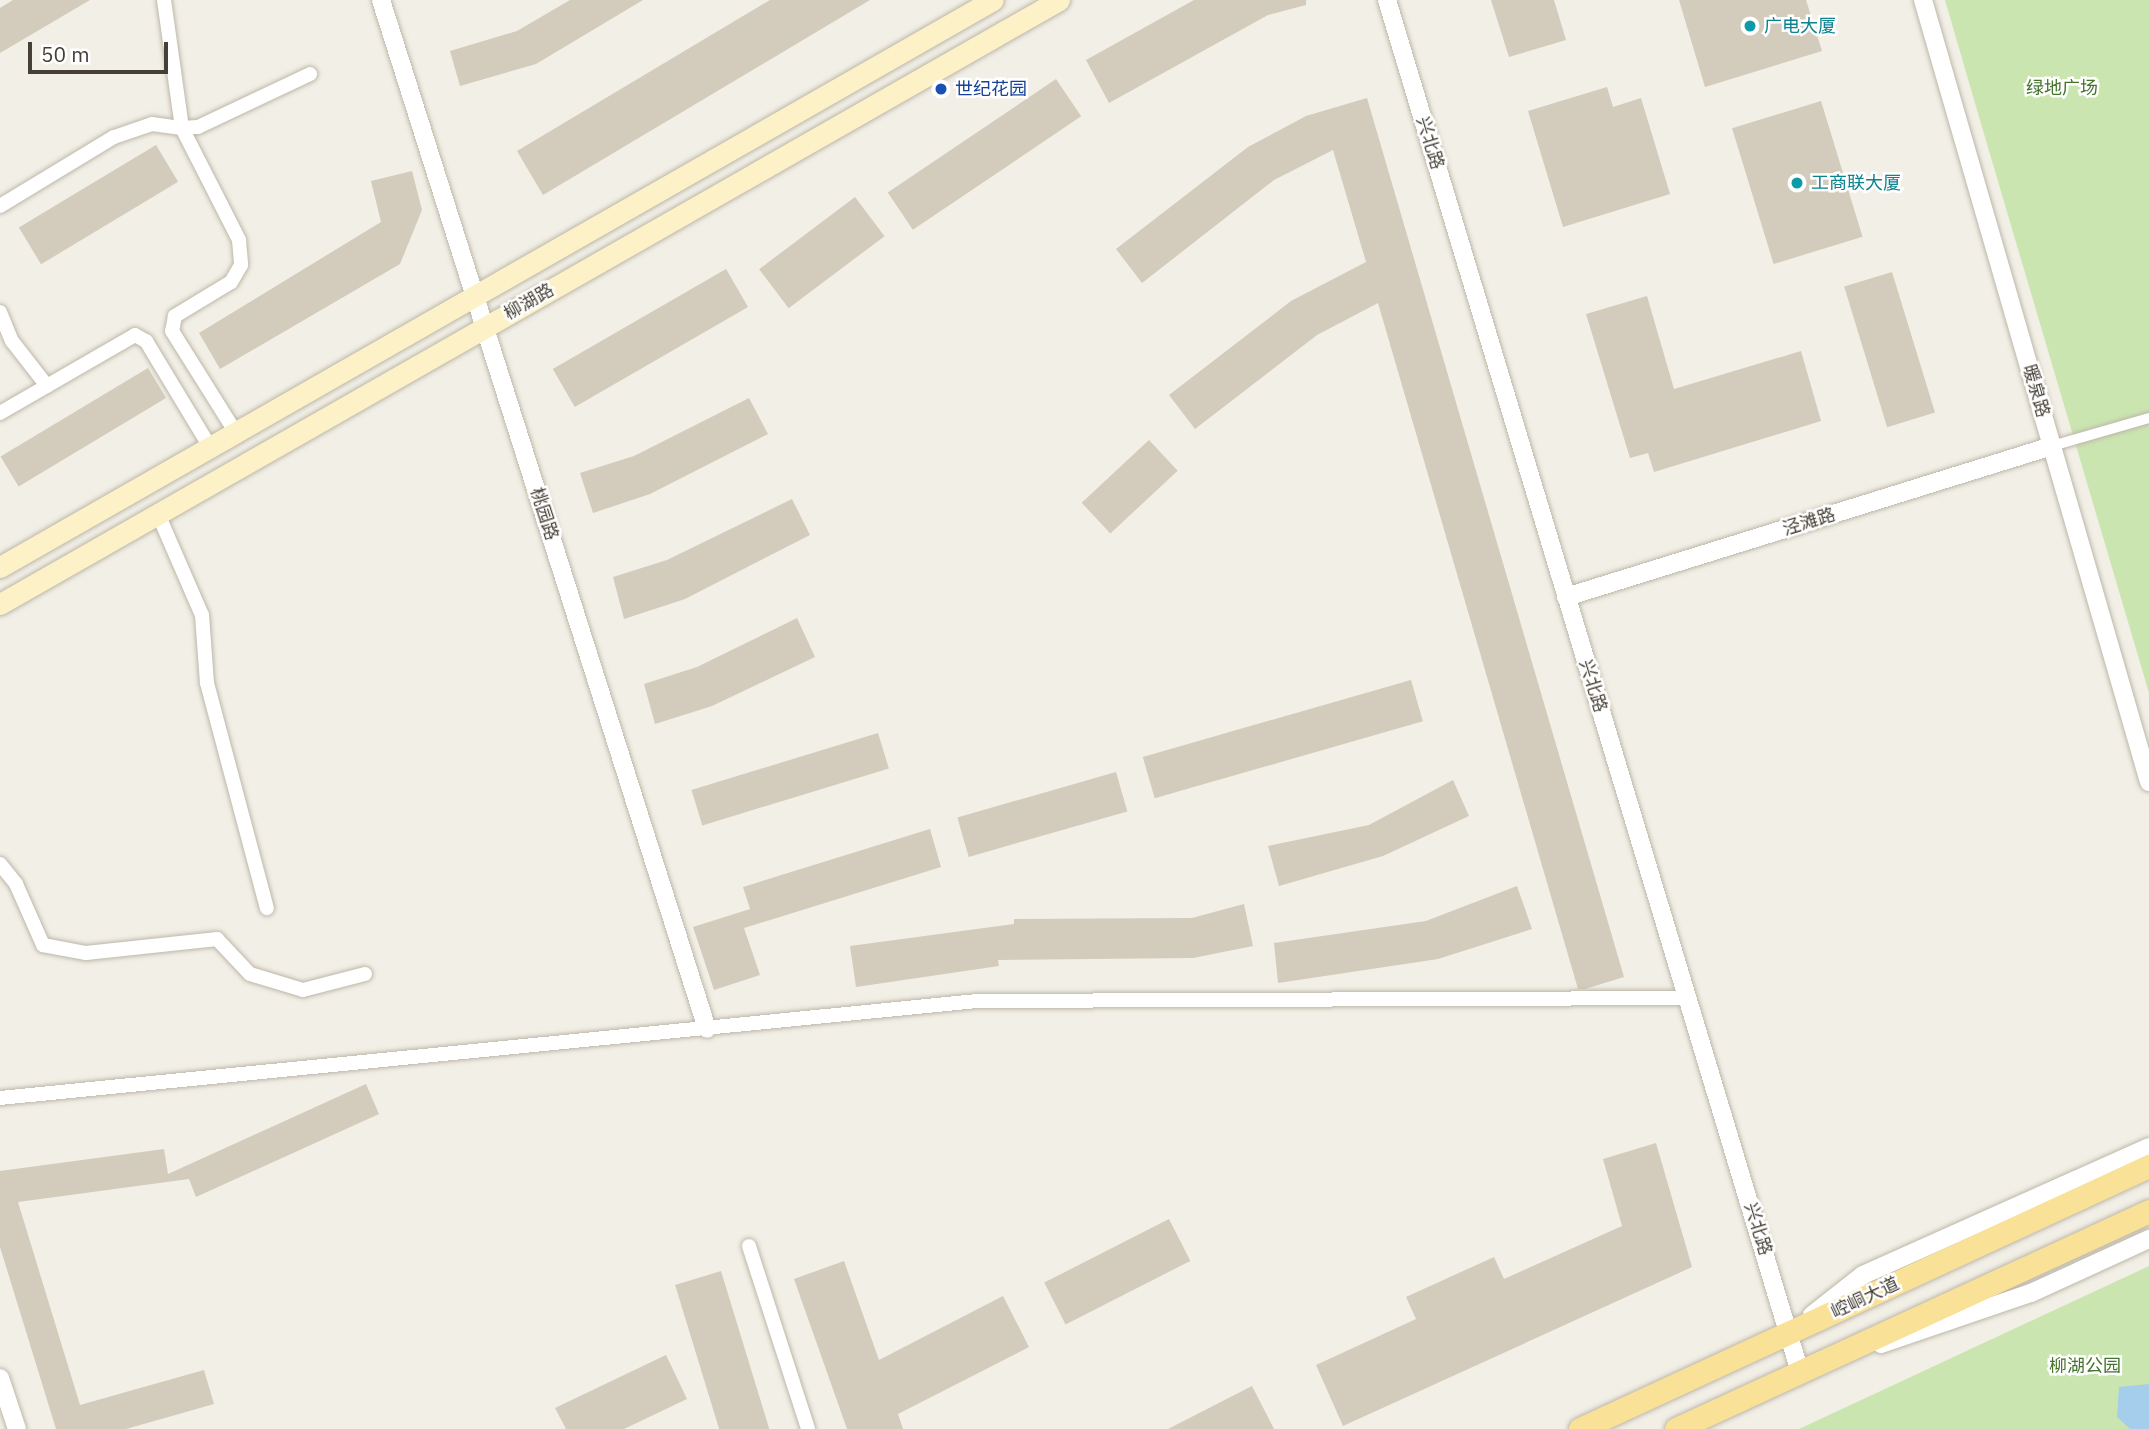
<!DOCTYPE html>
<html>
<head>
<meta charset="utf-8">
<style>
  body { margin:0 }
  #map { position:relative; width:2149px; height:1429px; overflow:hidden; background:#f2efe6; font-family:"IBM Plex Sans","Noto Sans SC",sans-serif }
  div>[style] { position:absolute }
  .green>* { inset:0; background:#cbe5b1 }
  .water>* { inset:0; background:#a5cdec }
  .building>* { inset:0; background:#d3cbbc; transform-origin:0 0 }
  .roads { filter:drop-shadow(0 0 2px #bdb7a9) drop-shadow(0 0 2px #bdb7a9) }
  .pedestrian>* { height:10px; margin:-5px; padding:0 5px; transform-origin:5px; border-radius:5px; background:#fff }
  .minor>* { height:14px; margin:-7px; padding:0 7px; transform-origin:7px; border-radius:7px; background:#fff }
  .tertiary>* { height:18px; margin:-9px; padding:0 9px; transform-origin:9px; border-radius:9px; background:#fff }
  .secondary>* { height:21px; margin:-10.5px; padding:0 10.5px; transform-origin:10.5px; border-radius:10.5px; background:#fcf1c7 }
  .primary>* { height:23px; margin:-11.5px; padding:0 11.5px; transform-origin:11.5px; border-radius:11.5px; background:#f9e198 }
  .dots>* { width:19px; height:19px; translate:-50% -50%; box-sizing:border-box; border:4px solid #fff; border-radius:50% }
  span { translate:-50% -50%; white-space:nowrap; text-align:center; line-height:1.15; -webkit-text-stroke:5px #fff; paint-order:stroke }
  .culture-label { font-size:18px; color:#0d838f }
  .left { translate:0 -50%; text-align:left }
  .park-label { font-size:18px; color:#45732c }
  .transit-label { font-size:18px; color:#164399 }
  .street-label { font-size:18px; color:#453f36 }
  .scale { position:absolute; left:28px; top:42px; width:140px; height:32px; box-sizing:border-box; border:4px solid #453f36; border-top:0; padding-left:9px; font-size:21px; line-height:24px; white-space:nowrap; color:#453f36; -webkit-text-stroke:5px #fff; paint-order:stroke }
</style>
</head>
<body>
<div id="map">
  <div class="green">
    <div style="clip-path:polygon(1945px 0,2149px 0,2149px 693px,1982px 127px)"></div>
    <div style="clip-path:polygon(2149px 1266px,2149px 1429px,1799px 1429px)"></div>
  </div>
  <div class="water">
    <div style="clip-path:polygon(2149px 1384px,2149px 1429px,2130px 1429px,2117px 1417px,2119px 1387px)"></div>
  </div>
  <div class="building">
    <div style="clip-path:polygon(13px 0,90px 0,0 53px,0 8px)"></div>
    <div style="clip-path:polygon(570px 0,643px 0,536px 64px,460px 86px,450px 51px,517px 31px)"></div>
    <div style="clip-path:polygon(770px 0,870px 0,543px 195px,517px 151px)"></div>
    <div style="clip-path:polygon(1194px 0,1306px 0,1306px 5px,1268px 15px,1109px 103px,1086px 60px)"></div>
    <div style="clip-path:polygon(1491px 0,1554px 0,1566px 40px,1509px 57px)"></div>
    <div style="clip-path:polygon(1679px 0,1806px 0,1822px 51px,1705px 87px)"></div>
    <div style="left:1056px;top:79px;width:45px;height:203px;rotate:56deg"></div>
    <div style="clip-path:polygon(1607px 87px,1613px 107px,1641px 98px,1670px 194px,1563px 227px,1528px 111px)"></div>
    <div style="clip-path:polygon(1367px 98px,1624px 977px,1585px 989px,1578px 989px,1378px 303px,1317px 335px,1195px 429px,1169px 395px,1291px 301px,1366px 262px,1333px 150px,1274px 180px,1142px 283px,1116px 249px,1248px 147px,1306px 116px)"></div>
    <div style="left:1821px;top:101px;width:142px;height:93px;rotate:73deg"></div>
    <div style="left:156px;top:145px;width:43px;height:160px;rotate:59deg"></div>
    <div style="clip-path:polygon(412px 171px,422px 210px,400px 264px,220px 369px,199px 333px,381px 222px,371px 181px)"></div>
    <div style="left:855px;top:197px;width:49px;height:120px;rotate:53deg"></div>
    <div style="left:726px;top:269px;width:44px;height:200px;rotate:60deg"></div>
    <div style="left:1892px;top:272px;width:147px;height:50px;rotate:73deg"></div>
    <div style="clip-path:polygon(1647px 296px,1674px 389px,1801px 351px,1821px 421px,1654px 472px,1648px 453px,1630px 458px,1586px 314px)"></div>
    <div style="left:148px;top:368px;width:35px;height:172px;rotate:59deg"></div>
    <div style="clip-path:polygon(749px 398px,768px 434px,650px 494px,593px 513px,580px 473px,634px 456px)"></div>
    <div style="left:1149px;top:440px;width:42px;height:92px;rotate:47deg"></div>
    <div style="clip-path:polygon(792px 499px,810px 535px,685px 599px,624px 619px,613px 577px,667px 560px)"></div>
    <div style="clip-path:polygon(797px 618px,815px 657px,712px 706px,655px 724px,644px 684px,697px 667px)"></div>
    <div style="left:1411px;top:680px;width:43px;height:279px;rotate:74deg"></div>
    <div style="left:878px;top:733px;width:37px;height:195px;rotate:73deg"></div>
    <div style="left:1116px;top:772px;width:41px;height:165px;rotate:74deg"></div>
    <div style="clip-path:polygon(1453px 780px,1469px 816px,1383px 856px,1279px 886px,1268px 846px,1369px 825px)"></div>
    <div style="clip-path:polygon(930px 829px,941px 867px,744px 928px,760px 975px,714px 990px,693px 927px,750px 909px,743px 887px)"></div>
    <div style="clip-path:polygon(1517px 886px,1532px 929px,1438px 959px,1278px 983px,1274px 943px,1426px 921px)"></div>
    <div style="clip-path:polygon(1244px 904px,1253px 946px,1193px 958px,998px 960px,999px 966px,856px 987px,850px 946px,1014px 924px,1014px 919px,1192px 918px)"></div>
    <div style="clip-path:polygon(366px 1084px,379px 1114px,196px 1197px,189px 1179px,18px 1202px,80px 1405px,204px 1370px,214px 1404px,126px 1429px,56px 1429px,0 1247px,0 1171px,164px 1149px,168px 1174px)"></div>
    <div style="clip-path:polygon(1656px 1143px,1692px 1267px,1343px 1426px,1316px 1365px,1416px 1319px,1406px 1297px,1494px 1257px,1504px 1279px,1622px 1226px,1603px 1159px)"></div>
    <div style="left:1169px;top:1219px;width:47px;height:140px;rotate:63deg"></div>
    <div style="clip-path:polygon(844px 1261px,879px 1360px,1003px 1296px,1029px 1347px,898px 1414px,903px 1429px,847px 1429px,794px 1279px)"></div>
    <div style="left:721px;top:1271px;width:165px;height:48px;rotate:73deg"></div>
    <div style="clip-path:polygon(666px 1355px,687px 1399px,624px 1429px,566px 1429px,555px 1408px)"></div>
    <div style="clip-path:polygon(1252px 1386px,1274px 1429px,1168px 1429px)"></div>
  </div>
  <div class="roads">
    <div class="pedestrian">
      <div style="left:2052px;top:446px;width:101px;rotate:-16.1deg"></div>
    </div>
    <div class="minor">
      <div style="left:164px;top:0;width:129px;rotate:82deg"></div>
      <div style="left:182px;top:128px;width:16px;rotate:-4deg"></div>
      <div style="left:198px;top:127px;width:124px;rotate:-25.3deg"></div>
      <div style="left:0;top:206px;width:133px;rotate:-31.2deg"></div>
      <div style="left:114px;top:137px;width:40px;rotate:-18.9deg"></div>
      <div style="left:152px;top:124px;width:30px;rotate:8deg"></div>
      <div style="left:182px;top:128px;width:126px;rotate:63deg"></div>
      <div style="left:239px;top:240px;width:25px;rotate:85deg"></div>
      <div style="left:241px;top:265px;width:20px;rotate:120deg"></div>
      <div style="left:231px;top:282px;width:66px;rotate:148.7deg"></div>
      <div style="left:175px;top:316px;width:15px;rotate:101deg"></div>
      <div style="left:172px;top:331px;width:120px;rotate:57.9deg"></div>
      <div style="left:0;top:312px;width:31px;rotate:68deg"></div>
      <div style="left:12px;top:341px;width:57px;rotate:52.1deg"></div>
      <div style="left:0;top:413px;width:156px;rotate:-30deg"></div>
      <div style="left:135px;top:335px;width:13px;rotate:29deg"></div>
      <div style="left:146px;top:341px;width:124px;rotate:58.9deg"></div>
      <div style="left:158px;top:514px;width:110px;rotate:66.5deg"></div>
      <div style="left:202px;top:615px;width:68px;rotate:85.8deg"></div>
      <div style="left:207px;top:683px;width:233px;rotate:75.1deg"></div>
      <div style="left:0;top:864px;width:26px;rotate:51deg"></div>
      <div style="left:16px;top:884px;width:67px;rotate:66.1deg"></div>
      <div style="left:43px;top:945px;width:44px;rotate:10.5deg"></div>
      <div style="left:86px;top:953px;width:132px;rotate:-6.1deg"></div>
      <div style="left:217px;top:939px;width:48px;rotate:46.7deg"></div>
      <div style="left:250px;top:974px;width:55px;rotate:16.8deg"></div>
      <div style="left:303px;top:990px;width:64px;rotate:-14.5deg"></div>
      <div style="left:0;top:1098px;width:982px;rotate:-5.67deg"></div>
      <div style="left:977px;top:1001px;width:710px;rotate:-0.24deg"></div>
      <div style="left:749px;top:1246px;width:192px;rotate:72.1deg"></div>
    </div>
    <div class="tertiary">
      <div style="left:381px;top:0;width:1079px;rotate:72.42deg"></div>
      <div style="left:1387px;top:0;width:1433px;rotate:73.25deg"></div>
      <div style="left:1800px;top:1372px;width:13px;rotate:-18deg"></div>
      <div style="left:1923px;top:0;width:814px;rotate:73.88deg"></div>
      <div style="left:1566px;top:597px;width:509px;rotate:-17.26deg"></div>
      <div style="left:1812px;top:1315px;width:65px;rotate:-38.1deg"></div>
      <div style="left:1863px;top:1275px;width:313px;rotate:-24.1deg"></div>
      <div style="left:1881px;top:1344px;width:158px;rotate:-18.8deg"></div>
      <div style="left:2031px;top:1293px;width:130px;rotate:-24.6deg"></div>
      <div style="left:0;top:1378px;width:54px;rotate:71.6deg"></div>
    </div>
    <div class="secondary">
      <div style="left:0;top:567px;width:1143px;rotate:-29.73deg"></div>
      <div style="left:0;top:604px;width:1219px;rotate:-29.7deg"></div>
    </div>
    <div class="primary">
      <div style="left:1580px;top:1429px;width:627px;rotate:-24.81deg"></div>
      <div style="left:1676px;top:1429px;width:521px;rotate:-24.74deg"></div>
    </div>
  </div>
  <div class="dots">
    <div style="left:1750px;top:26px;background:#0f9aa8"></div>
    <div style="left:941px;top:89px;background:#1a4fb4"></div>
    <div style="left:1797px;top:183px;background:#0f9aa8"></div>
  </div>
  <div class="culture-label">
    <span class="left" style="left:1764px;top:26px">广电大厦</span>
    <span class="left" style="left:1811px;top:183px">工商联大厦</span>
  </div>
  <div class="park-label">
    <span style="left:2062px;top:88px">绿地广场</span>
    <span style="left:2085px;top:1366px">柳湖公园</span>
  </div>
  <div class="transit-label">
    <span class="left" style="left:955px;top:89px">世纪花园</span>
  </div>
  <div class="street-label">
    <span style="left:1430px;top:143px;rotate:73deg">兴北路</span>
    <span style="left:529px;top:302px;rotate:-30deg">柳湖路</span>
    <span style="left:2036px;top:391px;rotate:74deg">暖泉路</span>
    <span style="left:544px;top:514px;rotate:72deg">桃园路</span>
    <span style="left:1809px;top:522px;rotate:-17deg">泾滩路</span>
    <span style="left:1593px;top:686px;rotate:73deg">兴北路</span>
    <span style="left:1758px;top:1229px;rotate:73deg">兴北路</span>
    <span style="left:1865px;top:1298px;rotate:-25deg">崆峒大道</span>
  </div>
  <div class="scale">50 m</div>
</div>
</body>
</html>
